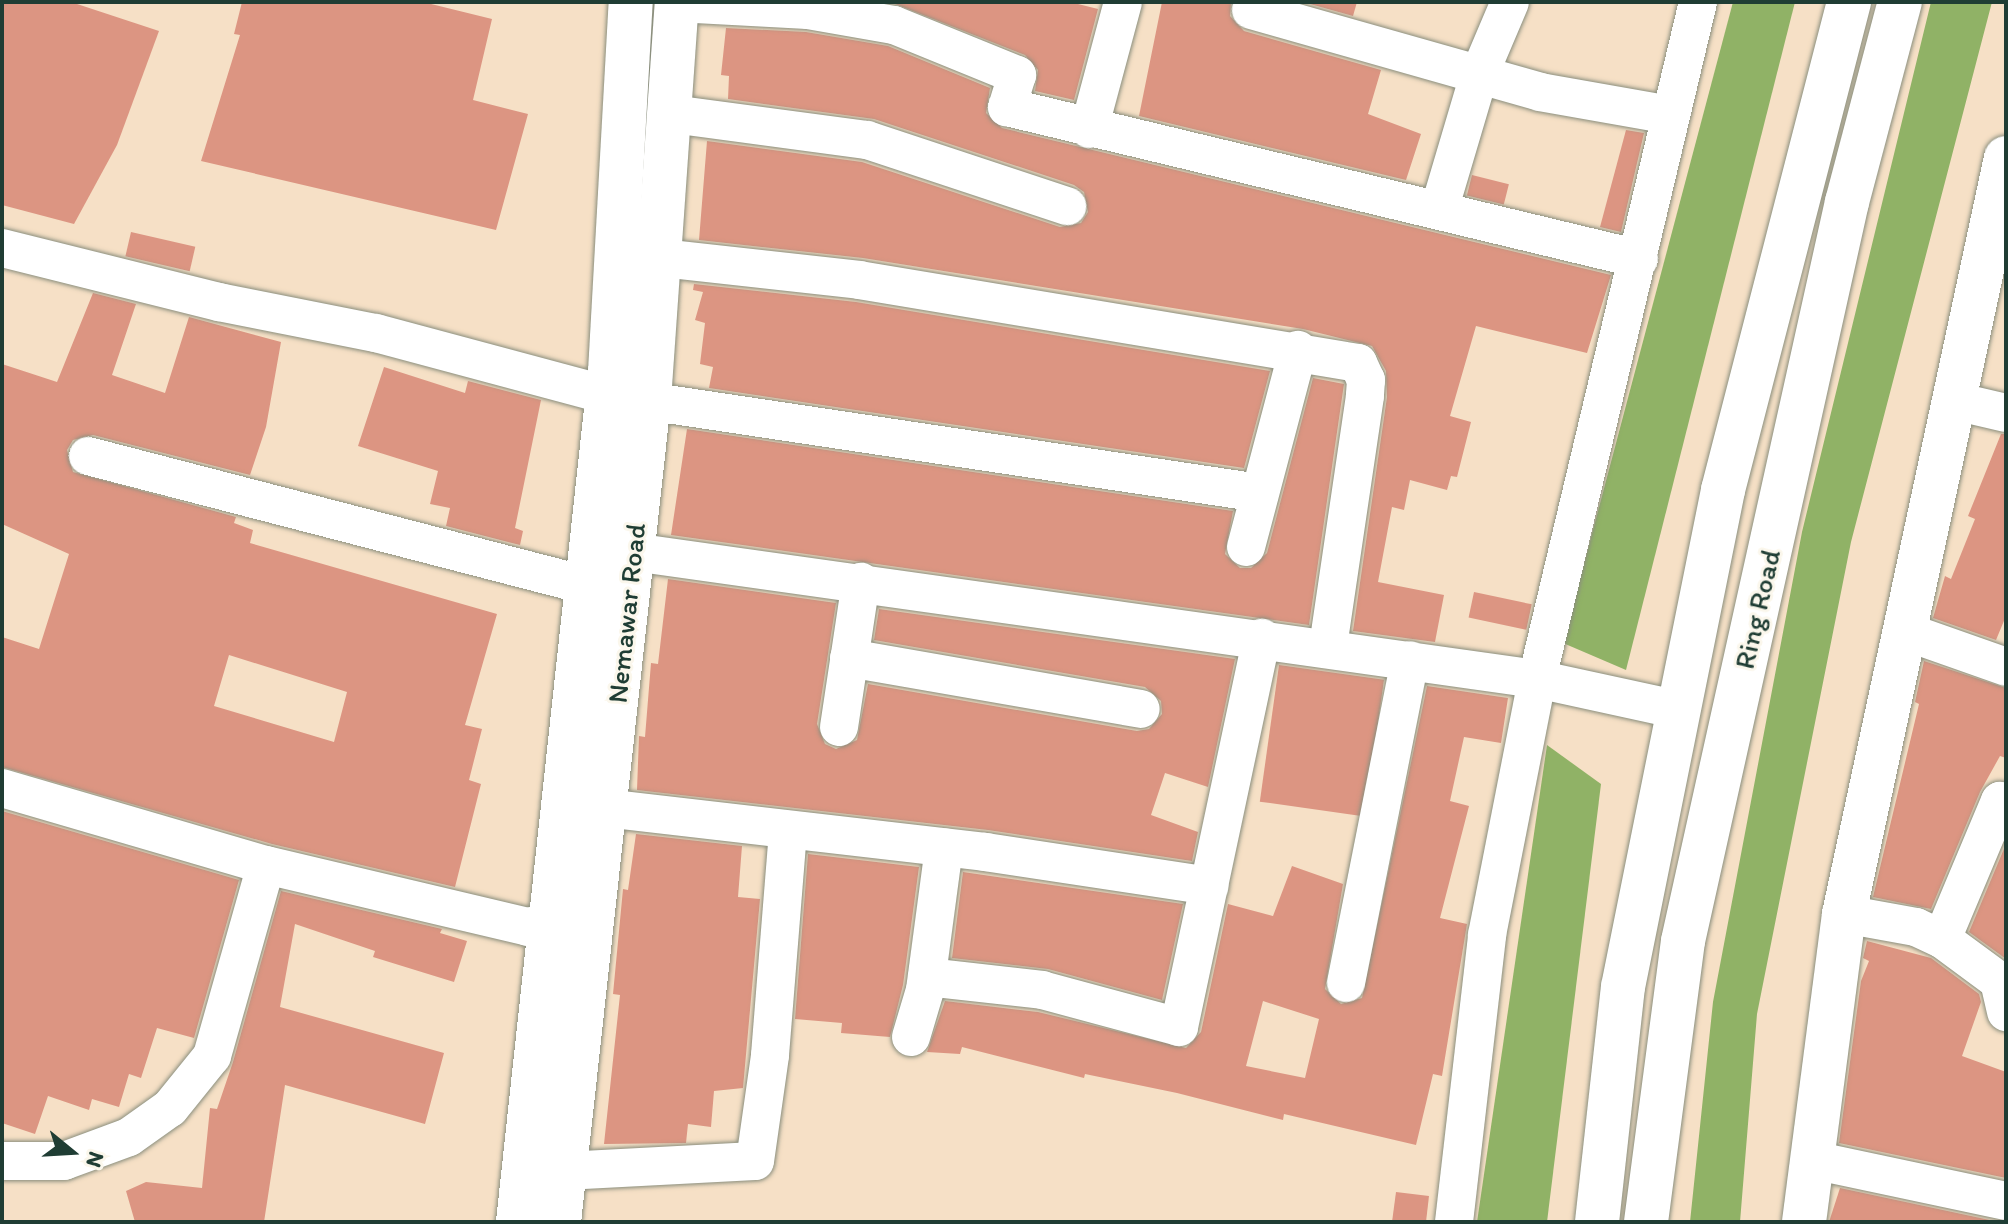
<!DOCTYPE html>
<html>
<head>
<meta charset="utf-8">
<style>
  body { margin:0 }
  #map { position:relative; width:2008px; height:1224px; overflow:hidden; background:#f6e0c6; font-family:Itim,sans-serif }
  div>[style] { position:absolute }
  .forest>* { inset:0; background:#90b266 }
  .building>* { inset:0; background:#dc9582; transform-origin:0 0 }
  .roads { filter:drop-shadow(0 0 2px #8a8e7d) drop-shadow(0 0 2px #8a8e7d) }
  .minor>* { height:38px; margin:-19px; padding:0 19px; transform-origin:19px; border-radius:19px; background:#fff }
  .tertiary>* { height:44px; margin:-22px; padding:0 22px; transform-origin:22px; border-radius:22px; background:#fff }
  .primary>* { height:44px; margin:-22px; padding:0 22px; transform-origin:22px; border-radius:22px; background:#fff }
  .trunk>* { height:44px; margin:-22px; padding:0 22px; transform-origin:22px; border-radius:22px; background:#fff }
  span { translate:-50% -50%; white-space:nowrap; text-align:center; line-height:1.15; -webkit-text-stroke:6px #fbf7ec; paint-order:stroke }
  .street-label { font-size:28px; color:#1f3d34 }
  .frame { position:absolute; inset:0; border:4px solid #1f3d34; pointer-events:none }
  .north { position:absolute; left:32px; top:1112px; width:80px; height:80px; -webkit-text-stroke:6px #fbf7ec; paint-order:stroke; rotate:108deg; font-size:22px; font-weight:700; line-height:32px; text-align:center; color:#1f3d34 }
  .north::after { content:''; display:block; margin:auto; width:28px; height:36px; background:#1f3d34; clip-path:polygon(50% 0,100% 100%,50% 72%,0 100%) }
</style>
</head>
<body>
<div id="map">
  <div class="forest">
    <div style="clip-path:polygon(1733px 2px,1795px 2px,1626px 670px,1563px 643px)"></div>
    <div style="clip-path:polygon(1931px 2px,1992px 2px,1851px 542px,1757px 1014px,1740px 1222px,1690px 1222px,1713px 1002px,1802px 532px)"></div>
    <div style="clip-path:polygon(1547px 745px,1601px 784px,1547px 1222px,1477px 1222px)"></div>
  </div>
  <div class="building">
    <div style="clip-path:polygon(2px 2px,71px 2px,159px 31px,117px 145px,74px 224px,2px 205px)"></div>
    <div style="clip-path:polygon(242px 2px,423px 2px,492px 19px,473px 100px,528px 114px,496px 230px,201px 161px,240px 35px,234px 34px)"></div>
    <div style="clip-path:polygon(890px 2px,1070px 2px,1098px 9px,1074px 100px,1035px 91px,1038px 70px,1025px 55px)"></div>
    <div style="clip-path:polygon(1162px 2px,1231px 2px,1230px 16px,1244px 31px,1381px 70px,1368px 114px,1421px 134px,1406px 180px,1139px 116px)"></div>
    <div style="clip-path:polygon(1303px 2px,1357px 2px,1353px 16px)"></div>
    <div style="clip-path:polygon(726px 28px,806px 32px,888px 46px,990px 88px,986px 113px,1002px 128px,1611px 275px,1587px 353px,1476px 326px,1450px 416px,1471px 422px,1457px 477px,1451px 476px,1447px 490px,1410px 480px,1404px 510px,1392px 507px,1378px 582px,1444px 595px,1435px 642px,1353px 631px,1387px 397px,1386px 371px,1372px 346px,1303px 329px,863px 258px,699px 240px,707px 141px,862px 162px,1060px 227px,1081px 223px,1088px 212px,1084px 192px,1074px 185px,874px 119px,728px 99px,729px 76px,721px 75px)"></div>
    <div style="clip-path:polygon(1626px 130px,1644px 133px,1621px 232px,1600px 227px)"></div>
    <div style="left:1472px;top:175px;width:38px;height:21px;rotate:14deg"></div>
    <div style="left:131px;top:232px;width:66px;height:25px;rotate:13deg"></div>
    <div style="clip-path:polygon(694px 284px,856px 302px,1270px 371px,1244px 468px,709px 388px,713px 367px,700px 364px,705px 323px,695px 320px,703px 292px,693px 290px)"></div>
    <div style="clip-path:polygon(evenodd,93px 293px,136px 304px,112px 375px,165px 393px,189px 317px,281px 342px,266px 427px,250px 475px,93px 435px,73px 440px,67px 450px,73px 472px,236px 517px,234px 523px,253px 530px,250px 543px,497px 614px,465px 725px,482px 729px,469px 780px,481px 784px,455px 887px,272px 844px,2px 767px,2px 637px,39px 649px,69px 554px,2px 524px,2px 364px,57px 382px,93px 293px,229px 655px,347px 692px,334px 742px,214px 706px,229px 655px)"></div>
    <div style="clip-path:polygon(384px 367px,465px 393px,468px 381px,541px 400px,515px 528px,523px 531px,520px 545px,446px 526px,450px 508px,430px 504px,438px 471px,358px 446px)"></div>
    <div style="clip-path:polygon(1313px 378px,1344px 384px,1309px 625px,671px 535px,687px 429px,1233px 511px,1225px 554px,1240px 568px,1251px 568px,1267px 553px)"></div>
    <div style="clip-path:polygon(2001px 434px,2006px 434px,2006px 616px,1996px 640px,1933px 618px,1945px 576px,1951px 579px,1975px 519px,1968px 516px)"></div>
    <div style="clip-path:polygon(668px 579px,836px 603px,817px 724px,825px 744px,836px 749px,857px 740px,868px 684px,1137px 731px,1149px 729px,1162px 714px,1161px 701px,1145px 687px,874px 640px,879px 609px,1235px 659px,1208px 787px,1165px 773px,1151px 815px,1198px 832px,1192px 861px,988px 830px,637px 790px,639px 736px,645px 737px,651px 663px,658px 664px)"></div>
    <div style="left:1474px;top:592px;width:59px;height:26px;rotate:12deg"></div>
    <div style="clip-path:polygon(1924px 661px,2006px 688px,2006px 758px,2000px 756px,1980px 792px,1931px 909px,1873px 897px,1919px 704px,1915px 702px)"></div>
    <div style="left:1279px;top:665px;width:106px;height:138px;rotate:8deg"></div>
    <div style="clip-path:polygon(evenodd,1427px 686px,1508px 698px,1501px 743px,1464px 737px,1450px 801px,1469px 806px,1440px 918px,1467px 924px,1442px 1076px,1433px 1074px,1416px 1145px,1284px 1114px,1283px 1120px,1177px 1093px,1085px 1074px,1084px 1078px,962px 1047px,960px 1054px,927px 1052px,945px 1001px,1038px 1012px,1186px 1048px,1201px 1032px,1228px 904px,1273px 916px,1292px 866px,1343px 884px,1325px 989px,1341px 1004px,1362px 998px,1427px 686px,1263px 1001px,1319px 1019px,1305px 1078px,1246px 1066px,1263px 1001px)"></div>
    <div style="clip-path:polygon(2px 811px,239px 880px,194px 1038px,157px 1028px,141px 1078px,129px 1074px,119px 1107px,92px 1099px,89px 1110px,48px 1096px,35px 1134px,2px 1123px)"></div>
    <div style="clip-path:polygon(636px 834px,742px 846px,738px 897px,760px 899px,743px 1088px,714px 1091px,711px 1127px,688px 1124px,686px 1143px,604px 1144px,620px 995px,613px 994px,623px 889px,628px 890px)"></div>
    <div style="clip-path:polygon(2006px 844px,2006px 959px,1969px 932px)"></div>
    <div style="clip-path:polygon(808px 854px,919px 867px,903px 985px,890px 1037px,841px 1033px,842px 1023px,795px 1019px)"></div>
    <div style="clip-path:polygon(963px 872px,1183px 904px,1162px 1000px,1048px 969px,952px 958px)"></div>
    <div style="clip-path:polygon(281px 891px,442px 929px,440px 933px,467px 941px,454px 982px,373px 957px,375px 951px,295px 924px,280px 1007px,444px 1053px,425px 1124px,285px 1085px,264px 1222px,135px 1222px,126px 1191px,146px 1182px,202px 1188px,210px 1108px,217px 1109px,233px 1062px)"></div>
    <div style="clip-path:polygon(1867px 941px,1931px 958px,1979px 994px,1981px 1002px,1962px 1056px,2006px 1072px,2006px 1178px,1839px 1143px,1861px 981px,1869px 961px,1863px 958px)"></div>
    <div style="clip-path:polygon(1840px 1188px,1999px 1222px,1829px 1222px)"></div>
    <div style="clip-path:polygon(1396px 1192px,1429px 1196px,1426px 1222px,1392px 1222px)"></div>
  </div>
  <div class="roads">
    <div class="minor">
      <div style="left:677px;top:3px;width:131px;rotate:3.1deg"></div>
      <div style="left:808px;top:10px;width:87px;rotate:9.9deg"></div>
      <div style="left:894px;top:25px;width:133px;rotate:22.1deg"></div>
      <div style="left:1017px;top:75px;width:34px;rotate:107deg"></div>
      <div style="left:1007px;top:107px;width:650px;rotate:13.52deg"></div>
      <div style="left:1251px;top:10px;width:300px;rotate:15.8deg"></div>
      <div style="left:1540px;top:92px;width:132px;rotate:10deg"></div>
      <div style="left:672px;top:114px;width:197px;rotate:7.6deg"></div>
      <div style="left:867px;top:140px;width:211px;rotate:18.3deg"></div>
      <div style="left:1089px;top:129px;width:131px;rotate:-75deg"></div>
      <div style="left:1439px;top:210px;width:141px;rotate:-73.5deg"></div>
      <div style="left:1479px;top:75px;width:79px;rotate:-67deg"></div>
      <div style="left:2px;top:248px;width:224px;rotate:14deg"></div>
      <div style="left:219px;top:302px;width:160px;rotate:11.2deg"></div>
      <div style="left:376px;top:333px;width:239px;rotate:15deg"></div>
      <div style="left:607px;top:395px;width:660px;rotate:8.54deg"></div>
      <div style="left:661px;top:258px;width:199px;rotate:6.3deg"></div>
      <div style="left:859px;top:280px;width:506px;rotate:9.44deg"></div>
      <div style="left:1358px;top:363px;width:19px;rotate:65deg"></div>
      <div style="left:1366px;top:380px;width:16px;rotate:94deg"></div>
      <div style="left:1365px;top:396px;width:255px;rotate:98.4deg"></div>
      <div style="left:1955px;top:401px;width:52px;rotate:13.2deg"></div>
      <div style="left:88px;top:456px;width:513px;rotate:14.55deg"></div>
      <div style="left:1246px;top:547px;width:204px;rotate:-75.2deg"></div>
      <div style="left:633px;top:552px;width:913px;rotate:8deg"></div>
      <div style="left:1537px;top:679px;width:145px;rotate:12.3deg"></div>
      <div style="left:1904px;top:631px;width:108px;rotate:19.4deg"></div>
      <div style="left:849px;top:658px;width:296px;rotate:9.9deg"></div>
      <div style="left:839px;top:727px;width:147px;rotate:-81.4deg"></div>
      <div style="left:2px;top:788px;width:275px;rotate:16.3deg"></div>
      <div style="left:605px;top:808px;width:383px;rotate:6.6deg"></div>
      <div style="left:985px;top:852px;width:227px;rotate:8.6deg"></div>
      <div style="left:1844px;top:914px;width:73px;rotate:10.2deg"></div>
      <div style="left:1916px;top:927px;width:29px;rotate:25deg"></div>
      <div style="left:1942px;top:939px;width:71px;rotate:36.4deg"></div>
      <div style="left:1999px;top:981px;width:32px;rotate:77deg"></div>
      <div style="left:1942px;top:939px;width:150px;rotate:-67.2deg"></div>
      <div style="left:2000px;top:801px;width:7px;rotate:34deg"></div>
      <div style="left:927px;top:977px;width:116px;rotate:6.4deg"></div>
      <div style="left:1042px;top:990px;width:142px;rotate:15.1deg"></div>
      <div style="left:1179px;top:1027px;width:398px;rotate:-78deg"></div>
      <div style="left:1346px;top:983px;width:329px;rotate:-78.8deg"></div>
      <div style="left:911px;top:1037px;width:49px;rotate:-73.4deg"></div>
      <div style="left:925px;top:990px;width:144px;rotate:-82.4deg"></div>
      <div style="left:1813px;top:1160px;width:197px;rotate:12deg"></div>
      <div style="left:2px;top:1161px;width:62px"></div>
      <div style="left:64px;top:1161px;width:69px;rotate:-20.3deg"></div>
      <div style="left:129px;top:1137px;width:50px;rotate:-35.3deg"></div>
      <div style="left:170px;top:1108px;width:67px;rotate:-51.1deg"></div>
      <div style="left:212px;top:1056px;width:198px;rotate:-74.2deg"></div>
      <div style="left:266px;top:865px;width:269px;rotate:13.3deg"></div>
      <div style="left:528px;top:927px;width:24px;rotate:-15deg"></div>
      <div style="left:551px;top:921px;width:26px;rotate:4deg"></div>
      <div style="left:564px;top:1171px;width:191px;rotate:-3deg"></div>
      <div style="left:755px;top:1161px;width:107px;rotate:-81.9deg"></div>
      <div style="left:770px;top:1055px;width:225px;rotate:-85.4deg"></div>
      <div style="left:1454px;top:1222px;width:289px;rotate:-83.4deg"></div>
      <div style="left:1487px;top:935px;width:261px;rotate:-78.9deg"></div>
      <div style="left:1537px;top:679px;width:696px;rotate:-76.62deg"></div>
    </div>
    <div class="tertiary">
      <div style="left:1804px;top:1222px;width:311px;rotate:-82.6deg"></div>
      <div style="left:1844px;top:914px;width:773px;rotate:-77.91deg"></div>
    </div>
    <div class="primary">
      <div style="left:1597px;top:1222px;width:236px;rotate:-83.7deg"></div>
      <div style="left:1623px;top:987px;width:507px;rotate:-78.62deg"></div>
      <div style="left:1723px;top:490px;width:504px;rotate:-75.52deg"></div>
      <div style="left:1646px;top:1222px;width:283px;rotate:-82.5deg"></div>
      <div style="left:1683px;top:941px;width:757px;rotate:-77.49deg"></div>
      <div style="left:1847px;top:202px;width:207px;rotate:-75.2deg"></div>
    </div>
    <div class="trunk">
      <div style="left:518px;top:1222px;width:855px;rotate:-83.82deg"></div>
      <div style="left:610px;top:372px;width:371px;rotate:-86.8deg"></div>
      <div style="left:559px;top:1222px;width:827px;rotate:-83.75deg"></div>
      <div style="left:649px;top:400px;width:399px;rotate:-86deg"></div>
    </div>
  </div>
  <div class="street-label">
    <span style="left:1757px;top:609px;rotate:-77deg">Ring Road</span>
    <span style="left:626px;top:613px;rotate:-84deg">Nemawar Road</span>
  </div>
  <div class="frame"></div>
  <div class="north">N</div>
</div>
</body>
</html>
